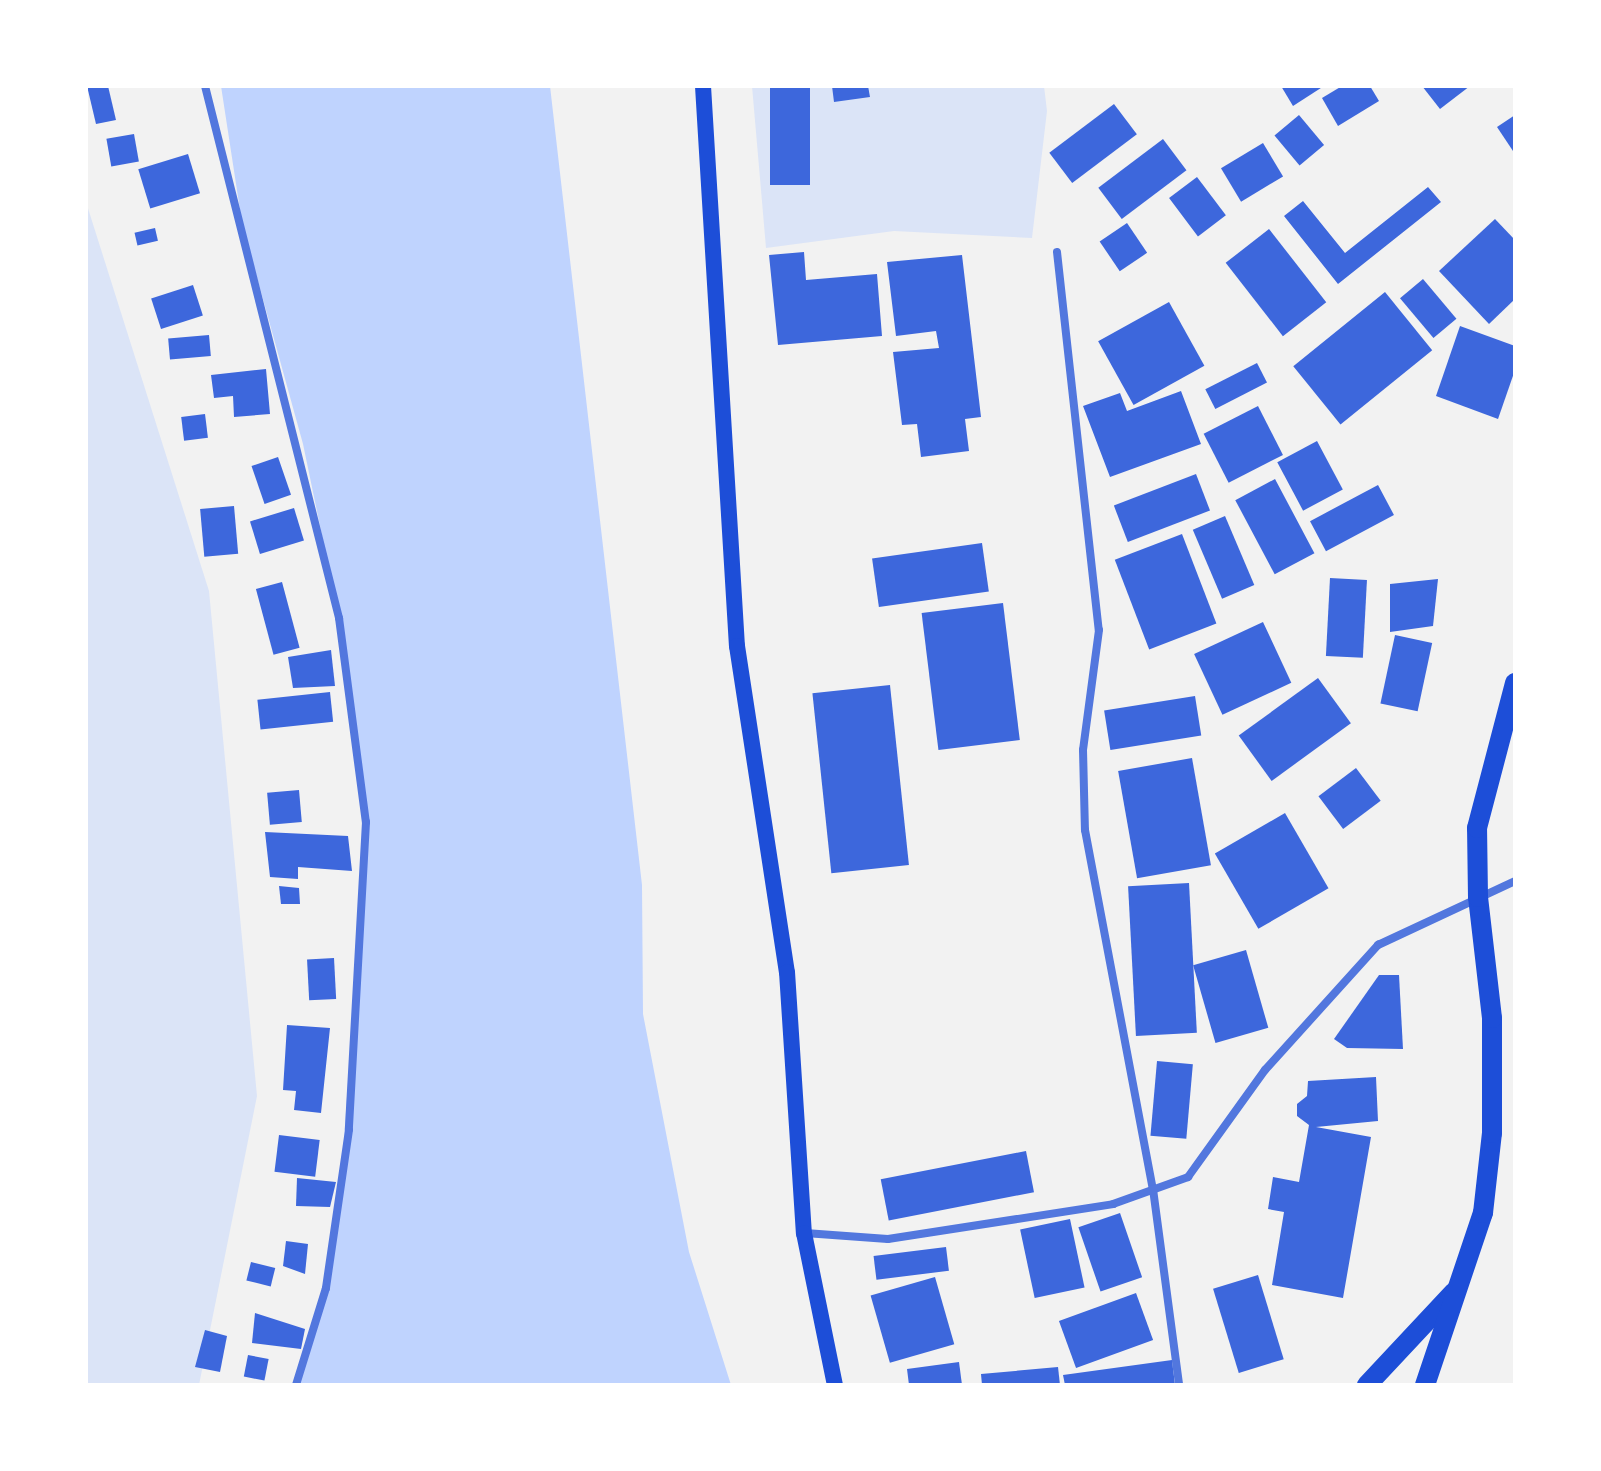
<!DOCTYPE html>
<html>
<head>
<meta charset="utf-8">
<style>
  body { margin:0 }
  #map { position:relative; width:1601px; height:1471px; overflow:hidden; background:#f2f2f2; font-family:"Golos Text",sans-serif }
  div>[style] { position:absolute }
  .green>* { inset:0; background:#dbe4f7 }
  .water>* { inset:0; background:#bfd3fe }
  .building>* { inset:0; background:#3d67dc; transform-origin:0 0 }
  .minor>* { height:8px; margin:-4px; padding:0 4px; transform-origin:4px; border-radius:4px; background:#5277de }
  .secondary>* { height:16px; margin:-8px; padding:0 8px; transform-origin:8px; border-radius:8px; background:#1d4ed8 }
  .primary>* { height:20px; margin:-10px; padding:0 10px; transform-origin:10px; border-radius:10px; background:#1d4ed8 }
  span { translate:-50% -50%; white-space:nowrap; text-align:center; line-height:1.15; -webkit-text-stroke:6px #fff; paint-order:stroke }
  .frame { position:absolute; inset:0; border:88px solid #fff; pointer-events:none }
</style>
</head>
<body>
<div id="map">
  <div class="green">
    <div style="clip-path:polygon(752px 86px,1044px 86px,1047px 111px,1032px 238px,894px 231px,766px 248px)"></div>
    <div style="clip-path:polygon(86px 202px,209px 591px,257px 1096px,199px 1385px,86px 1385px)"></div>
  </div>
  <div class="water">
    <div style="clip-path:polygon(221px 86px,550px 86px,642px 885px,643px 1014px,689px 1252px,731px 1385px,296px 1385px,326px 1288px,344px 1140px,366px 822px,339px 617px,303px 444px,242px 223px)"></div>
  </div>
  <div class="building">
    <div style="clip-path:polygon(87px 86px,108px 86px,116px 120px,96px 124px)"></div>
    <div style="left:770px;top:86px;width:40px;height:99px"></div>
    <div style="clip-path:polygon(832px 86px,868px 86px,870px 97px,834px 102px)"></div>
    <div style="clip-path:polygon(1281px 86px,1324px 86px,1293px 106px)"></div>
    <div style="clip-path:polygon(1342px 86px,1370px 86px,1379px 101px,1338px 126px,1322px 98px)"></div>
    <div style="clip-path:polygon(1422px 86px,1470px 86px,1440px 109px)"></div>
    <div style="left:1114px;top:104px;width:38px;height:81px;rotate:53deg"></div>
    <div style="left:1299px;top:115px;width:39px;height:32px;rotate:50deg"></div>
    <div style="clip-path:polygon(1515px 115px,1515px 154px,1497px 127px)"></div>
    <div style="left:134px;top:134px;width:28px;height:28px;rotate:80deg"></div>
    <div style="left:1163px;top:139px;width:39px;height:81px;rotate:53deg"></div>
    <div style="left:1263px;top:143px;width:39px;height:49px;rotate:59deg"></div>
    <div style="left:188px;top:154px;width:41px;height:52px;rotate:73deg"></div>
    <div style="left:1197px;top:177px;width:48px;height:35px;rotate:53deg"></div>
    <div style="clip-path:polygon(1428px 187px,1441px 202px,1338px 284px,1284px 216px,1303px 201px,1345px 253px)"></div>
    <div style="clip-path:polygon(1495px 219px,1515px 240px,1515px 299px,1489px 324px,1439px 271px)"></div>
    <div style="left:1127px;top:223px;width:36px;height:33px;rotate:56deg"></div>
    <div style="left:155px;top:228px;width:13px;height:21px;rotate:77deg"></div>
    <div style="left:1269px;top:229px;width:93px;height:55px;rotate:52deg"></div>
    <div style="clip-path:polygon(804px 252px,806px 280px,877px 274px,882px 336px,778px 345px,769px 255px)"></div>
    <div style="clip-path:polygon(962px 255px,981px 417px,965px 419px,969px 451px,921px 457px,917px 424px,902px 425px,893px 352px,939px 348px,936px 331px,896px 336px,887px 262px)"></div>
    <div style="left:1423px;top:279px;width:52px;height:30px;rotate:50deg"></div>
    <div style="left:193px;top:285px;width:32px;height:44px;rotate:72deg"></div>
    <div style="left:1385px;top:292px;width:75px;height:118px;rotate:51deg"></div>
    <div style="left:1169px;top:302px;width:73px;height:81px;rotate:61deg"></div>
    <div style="clip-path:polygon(1460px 326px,1515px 346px,1515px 370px,1498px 419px,1436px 396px)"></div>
    <div style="left:209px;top:335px;width:21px;height:41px;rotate:85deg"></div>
    <div style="left:1257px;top:363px;width:22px;height:58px;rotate:63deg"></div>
    <div style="clip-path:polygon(266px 369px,270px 414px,234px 417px,233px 396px,214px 398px,211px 375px)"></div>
    <div style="clip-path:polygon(1181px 391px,1201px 444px,1110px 477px,1083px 406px,1120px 393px,1127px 411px)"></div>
    <div style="left:1258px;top:406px;width:55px;height:61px;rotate:63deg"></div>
    <div style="left:205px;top:414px;width:24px;height:24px;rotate:83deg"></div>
    <div style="left:1317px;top:441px;width:55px;height:45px;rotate:62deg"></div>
    <div style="left:278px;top:457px;width:40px;height:28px;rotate:71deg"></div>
    <div style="left:1196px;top:474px;width:39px;height:88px;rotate:69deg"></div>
    <div style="left:1275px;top:479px;width:84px;height:45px;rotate:62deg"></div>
    <div style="left:1378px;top:485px;width:34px;height:77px;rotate:62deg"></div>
    <div style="left:234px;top:506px;width:48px;height:34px;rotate:85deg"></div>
    <div style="left:294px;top:508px;width:34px;height:46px;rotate:73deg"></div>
    <div style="left:1225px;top:516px;width:75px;height:35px;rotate:67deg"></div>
    <div style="left:1182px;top:534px;width:96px;height:72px;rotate:69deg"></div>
    <div style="left:982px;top:543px;width:49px;height:111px;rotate:82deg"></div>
    <div style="left:1330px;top:578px;width:37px;height:78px;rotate:3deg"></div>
    <div style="clip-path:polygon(1438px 579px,1433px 626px,1390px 632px,1390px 584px)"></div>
    <div style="left:282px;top:582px;width:68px;height:27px;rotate:75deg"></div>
    <div style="left:1003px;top:603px;width:138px;height:82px;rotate:83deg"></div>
    <div style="left:1263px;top:622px;width:67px;height:76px;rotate:65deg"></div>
    <div style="left:1395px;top:635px;width:38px;height:70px;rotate:12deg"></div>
    <div style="clip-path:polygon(331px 650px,335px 686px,293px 688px,288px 657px)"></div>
    <div style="left:1318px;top:678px;width:56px;height:98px;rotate:54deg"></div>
    <div style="left:890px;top:685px;width:181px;height:78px;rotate:84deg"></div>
    <div style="left:330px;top:692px;width:30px;height:73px;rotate:84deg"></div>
    <div style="left:1195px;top:696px;width:40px;height:92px;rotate:81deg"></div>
    <div style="left:1192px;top:758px;width:109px;height:75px;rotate:80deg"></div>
    <div style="left:1356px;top:768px;width:41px;height:47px;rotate:53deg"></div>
    <div style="left:299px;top:790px;width:32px;height:32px;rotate:85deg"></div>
    <div style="left:1285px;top:813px;width:87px;height:81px;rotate:60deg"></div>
    <div style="clip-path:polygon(265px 832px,348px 836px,352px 871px,298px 867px,298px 879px,270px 877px)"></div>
    <div style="left:1189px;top:883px;width:150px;height:61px;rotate:87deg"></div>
    <div style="clip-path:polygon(279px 886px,299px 888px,300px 904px,281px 904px)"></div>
    <div style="left:1246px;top:950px;width:81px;height:55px;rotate:74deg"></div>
    <div style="left:334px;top:958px;width:41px;height:27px;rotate:87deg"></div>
    <div style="clip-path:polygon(1379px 975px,1399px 975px,1403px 1049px,1347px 1048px,1334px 1039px)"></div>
    <div style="clip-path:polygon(287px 1025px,330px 1028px,321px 1113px,294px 1110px,296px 1091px,283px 1090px)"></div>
    <div style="left:1157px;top:1061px;width:36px;height:75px;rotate:5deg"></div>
    <div style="clip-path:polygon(1376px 1077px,1378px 1121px,1316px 1127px,1371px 1137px,1343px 1298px,1272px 1285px,1284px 1212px,1268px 1209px,1273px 1177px,1299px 1182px,1309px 1125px,1297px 1116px,1297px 1104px,1307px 1096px,1308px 1081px)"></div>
    <div style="left:279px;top:1135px;width:41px;height:37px;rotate:7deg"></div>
    <div style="left:1026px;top:1151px;width:42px;height:148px;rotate:79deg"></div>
    <div style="clip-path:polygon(297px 1178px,336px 1182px,330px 1207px,296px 1206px)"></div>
    <div style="left:1120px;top:1213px;width:68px;height:44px;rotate:71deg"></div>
    <div style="left:1070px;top:1219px;width:70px;height:51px;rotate:78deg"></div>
    <div style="clip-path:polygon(286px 1241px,308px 1244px,305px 1274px,283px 1266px)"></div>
    <div style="left:946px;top:1247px;width:24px;height:73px;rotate:83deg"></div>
    <div style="left:251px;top:1262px;width:25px;height:19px;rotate:14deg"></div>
    <div style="left:1258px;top:1275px;width:88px;height:47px;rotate:73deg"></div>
    <div style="left:935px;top:1277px;width:70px;height:67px;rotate:74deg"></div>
    <div style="left:1136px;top:1293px;width:50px;height:82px;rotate:70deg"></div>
    <div style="clip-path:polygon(255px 1313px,305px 1329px,301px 1349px,252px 1343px)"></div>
    <div style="clip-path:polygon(205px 1330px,227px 1336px,220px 1372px,195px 1367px)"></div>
    <div style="left:248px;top:1355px;width:21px;height:22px;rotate:11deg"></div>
    <div style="clip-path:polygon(1172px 1360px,1175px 1385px,1065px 1385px,1063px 1375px)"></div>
    <div style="clip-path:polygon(959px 1362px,962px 1385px,909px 1385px,907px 1369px)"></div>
    <div style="clip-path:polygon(1058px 1367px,1060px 1385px,982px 1385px,981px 1374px)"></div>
  </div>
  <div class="minor">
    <div style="left:205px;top:86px;width:549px;rotate:75.86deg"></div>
    <div style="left:339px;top:618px;width:206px;rotate:82.5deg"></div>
    <div style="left:366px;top:822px;width:308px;rotate:93.2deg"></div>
    <div style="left:349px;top:1130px;width:160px;rotate:98.3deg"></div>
    <div style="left:326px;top:1288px;width:102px;rotate:107.2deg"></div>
    <div style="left:1057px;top:252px;width:380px;rotate:83.7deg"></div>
    <div style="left:1099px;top:630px;width:121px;rotate:97.6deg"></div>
    <div style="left:1083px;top:750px;width:80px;rotate:88.6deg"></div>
    <div style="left:1085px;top:830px;width:365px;rotate:79.3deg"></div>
    <div style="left:1153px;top:1189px;width:198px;rotate:82.4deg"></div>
    <div style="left:805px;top:1233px;width:83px;rotate:4.1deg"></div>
    <div style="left:888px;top:1239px;width:228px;rotate:-8.8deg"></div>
    <div style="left:1113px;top:1204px;width:80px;rotate:-19.8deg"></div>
    <div style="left:1188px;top:1177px;width:132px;rotate:-54.3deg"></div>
    <div style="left:1265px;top:1070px;width:169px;rotate:-47.9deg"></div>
    <div style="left:1378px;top:945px;width:151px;rotate:-25deg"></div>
  </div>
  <div class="secondary">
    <div style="left:703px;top:86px;width:561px;rotate:86.53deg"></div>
    <div style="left:737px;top:646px;width:330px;rotate:81.3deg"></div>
    <div style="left:787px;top:972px;width:262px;rotate:86.3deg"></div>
    <div style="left:804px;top:1233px;width:155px;rotate:78.5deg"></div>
  </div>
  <div class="primary">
    <div style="left:1367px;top:1385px;width:127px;rotate:-46.9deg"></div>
    <div style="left:1425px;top:1385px;width:182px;rotate:-71.4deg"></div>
    <div style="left:1483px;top:1213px;width:81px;rotate:-83.6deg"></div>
    <div style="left:1492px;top:1133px;width:115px;rotate:-90deg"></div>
    <div style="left:1492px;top:1018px;width:122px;rotate:-96.6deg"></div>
    <div style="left:1478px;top:897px;width:69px;rotate:-90.8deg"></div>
    <div style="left:1477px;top:828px;width:150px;rotate:-75.3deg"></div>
  </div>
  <div class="frame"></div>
</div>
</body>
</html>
